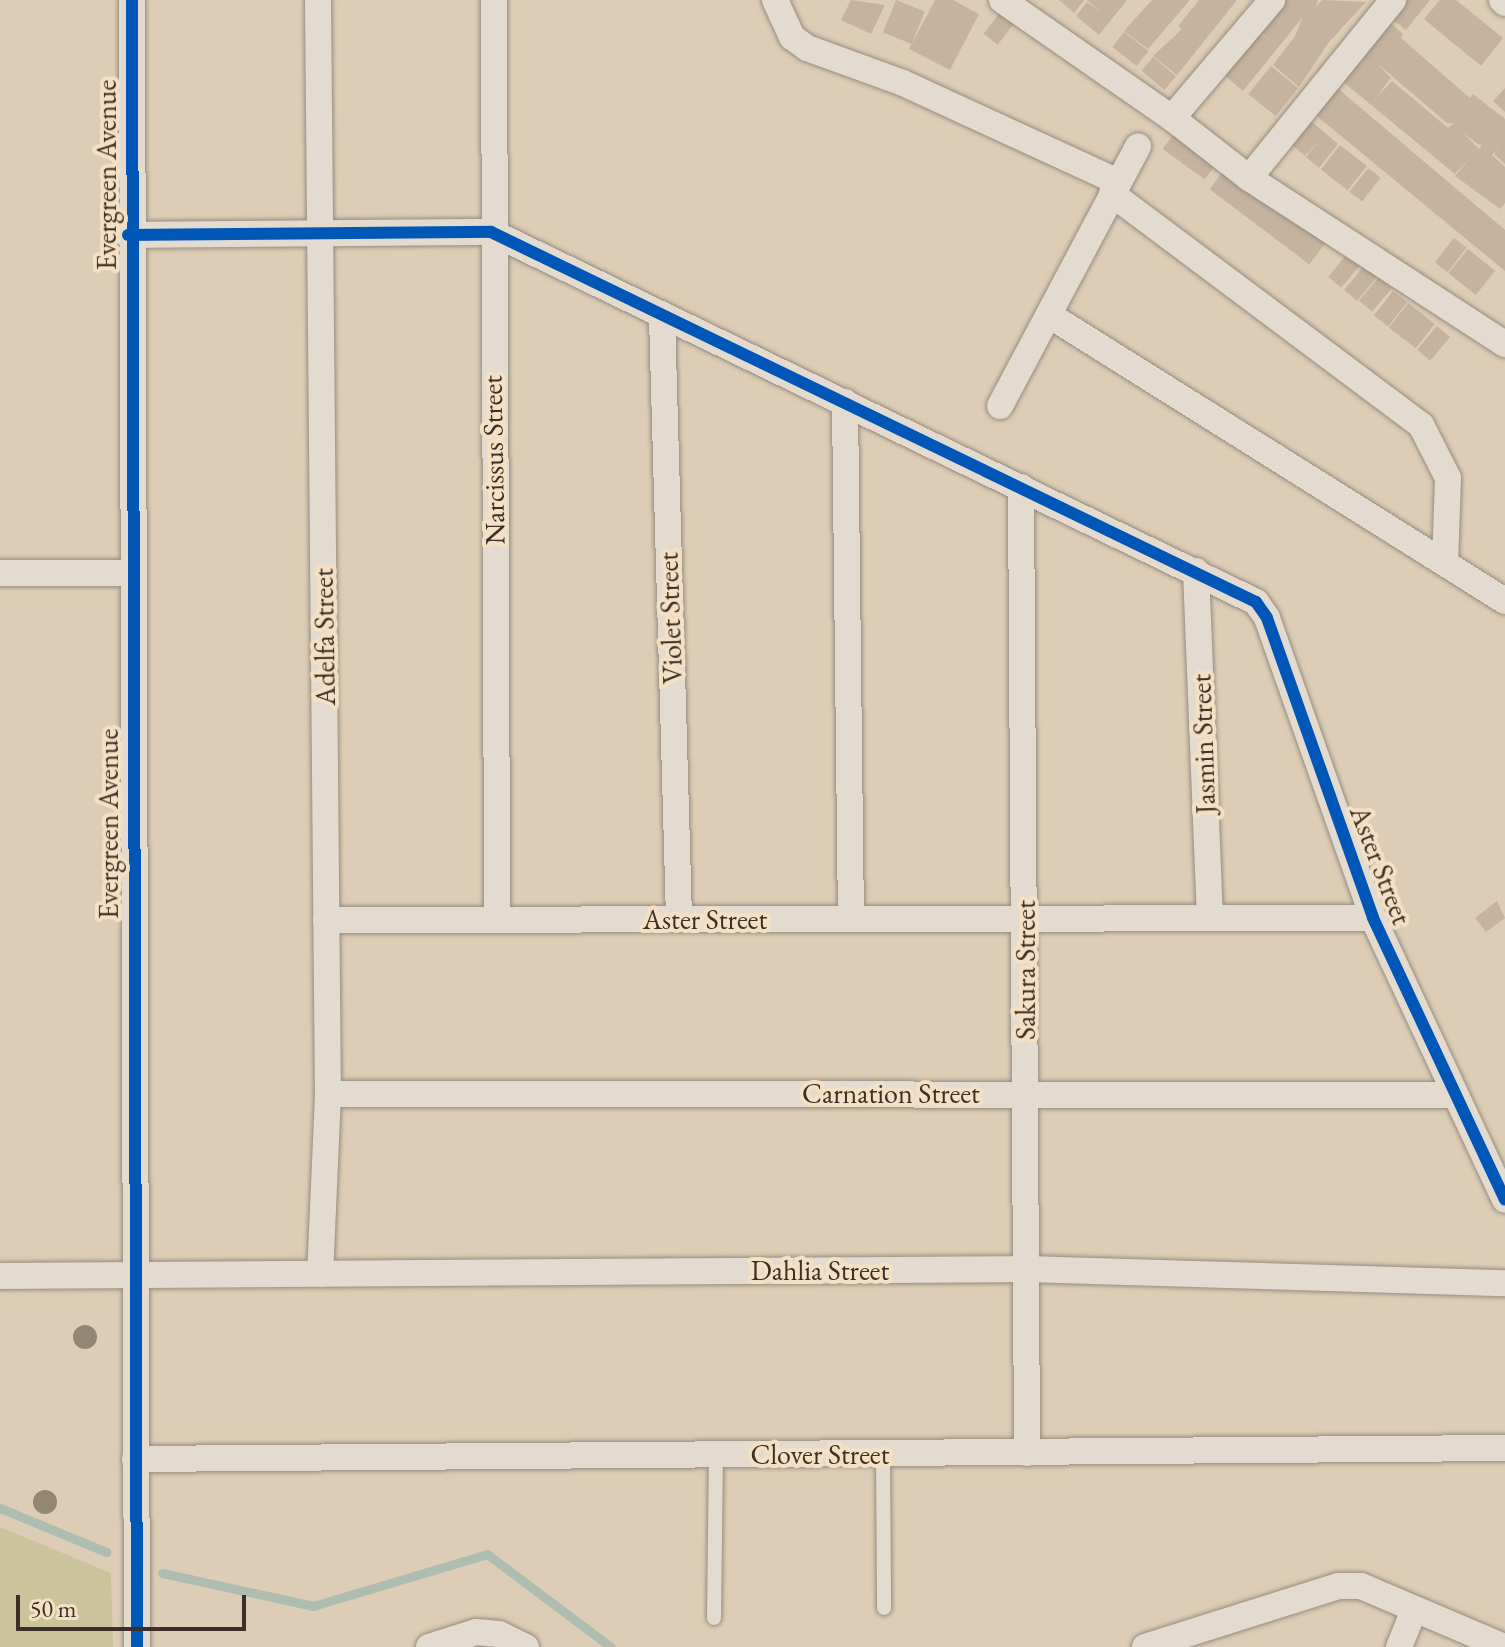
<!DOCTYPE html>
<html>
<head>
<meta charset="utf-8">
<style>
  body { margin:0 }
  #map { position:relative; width:1505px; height:1647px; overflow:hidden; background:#ddcdb6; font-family:"EB Garamond",serif }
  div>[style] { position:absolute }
  .green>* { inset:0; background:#cac39b }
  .stream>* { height:9px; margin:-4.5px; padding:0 4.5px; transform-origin:4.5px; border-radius:4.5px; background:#afbdb0 }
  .building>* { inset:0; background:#c5b3a0; transform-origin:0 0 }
  .roads { filter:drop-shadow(0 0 2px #978c7e) drop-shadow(0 0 2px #978c7e) }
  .service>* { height:14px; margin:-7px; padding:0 7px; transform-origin:7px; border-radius:7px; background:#e3dbd0 }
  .minor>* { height:26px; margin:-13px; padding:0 13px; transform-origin:13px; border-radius:13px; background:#e3dbd0 }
  .cycleway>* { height:12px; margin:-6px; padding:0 6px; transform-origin:6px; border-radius:6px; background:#0057b8 }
  .trees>* { width:24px; height:24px; margin:-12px; border-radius:50%; background:#938672 }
  span { translate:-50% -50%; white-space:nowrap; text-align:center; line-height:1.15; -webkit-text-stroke:8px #f4e0c4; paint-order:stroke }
  .street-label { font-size:28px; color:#3d2f27 }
  .scale { position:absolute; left:16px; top:1595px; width:230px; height:36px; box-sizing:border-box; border:4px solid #3d2f27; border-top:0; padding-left:10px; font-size:24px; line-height:28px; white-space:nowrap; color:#3d2f27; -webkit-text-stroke:6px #f4e0c4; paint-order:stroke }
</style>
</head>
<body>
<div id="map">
  <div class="green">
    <div style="clip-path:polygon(0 1527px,111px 1573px,113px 1647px,0 1647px)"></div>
  </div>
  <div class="stream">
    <div style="left:0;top:1508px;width:115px;rotate:22.5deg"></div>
    <div style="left:162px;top:1573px;width:155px;rotate:12.3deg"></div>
    <div style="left:313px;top:1606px;width:182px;rotate:-16.6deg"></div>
    <div style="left:487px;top:1554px;width:155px;rotate:36.9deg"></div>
  </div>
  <div class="building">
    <div style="clip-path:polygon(851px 0,885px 5px,871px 34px,841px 20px)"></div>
    <div style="left:896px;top:0;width:31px;height:35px;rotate:22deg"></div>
    <div style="clip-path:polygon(935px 0,953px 0,979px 14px,950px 70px,909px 49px)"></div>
    <div style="clip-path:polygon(1059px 0,1084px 0,1074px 13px)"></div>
    <div style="clip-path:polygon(1087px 0,1127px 0,1099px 35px,1076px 16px,1087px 2px,1101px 12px)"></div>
    <div style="clip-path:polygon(1152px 0,1190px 0,1148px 49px,1124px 31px)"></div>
    <div style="clip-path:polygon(1199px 0,1237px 0,1177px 75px,1153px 56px,1182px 29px,1178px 26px)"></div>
    <div style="clip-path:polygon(1273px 0,1318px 0,1316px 7px,1322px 0,1366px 2px,1329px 42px,1299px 87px,1273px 65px,1295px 36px,1302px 18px,1243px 91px,1217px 69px,1251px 27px,1270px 41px,1252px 25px)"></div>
    <div style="clip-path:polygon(1383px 0,1430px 0,1406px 30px,1392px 19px)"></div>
    <div style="clip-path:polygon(1440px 0,1456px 0,1503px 38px,1481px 66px,1424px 19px)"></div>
    <div style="left:1005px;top:6px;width:18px;height:35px;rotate:38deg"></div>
    <div style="clip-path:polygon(evenodd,1375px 10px,1403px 34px,1396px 45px,1401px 38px,1470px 98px,1473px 94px,1505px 119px,1505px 164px,1494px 154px,1500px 146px,1492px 155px,1505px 167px,1505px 203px,1500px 209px,1455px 176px,1471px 157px,1455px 174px,1342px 81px,1375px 10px,1378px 64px,1447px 123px,1454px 123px,1448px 128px,1392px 81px,1374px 100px,1391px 78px,1378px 64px,1375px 10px,1463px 133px,1478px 144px,1482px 145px,1479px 149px,1463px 133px)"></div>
    <div style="left:1124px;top:32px;width:31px;height:19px;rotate:38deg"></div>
    <div style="left:1153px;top:57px;width:30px;height:18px;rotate:40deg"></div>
    <div style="left:1271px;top:66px;width:35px;height:36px;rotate:39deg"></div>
    <div style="clip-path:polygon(1323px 76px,1505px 230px,1505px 271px,1301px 103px)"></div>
    <div style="clip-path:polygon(1505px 88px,1505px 112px,1493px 101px)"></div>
    <div style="clip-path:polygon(1311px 121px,1338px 144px,1319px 168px,1306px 157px,1321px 138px,1305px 156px,1292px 145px)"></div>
    <div style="left:1178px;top:128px;width:52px;height:26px;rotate:36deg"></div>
    <div style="left:1340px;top:145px;width:34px;height:31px;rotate:38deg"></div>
    <div style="left:1227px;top:166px;width:125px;height:29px;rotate:37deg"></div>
    <div style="left:1368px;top:168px;width:16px;height:30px;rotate:38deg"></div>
    <div style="left:1454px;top:238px;width:16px;height:31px;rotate:38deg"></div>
    <div style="left:1468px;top:249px;width:35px;height:31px;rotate:39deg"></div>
    <div style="left:1348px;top:253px;width:17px;height:31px;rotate:40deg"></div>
    <div style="left:1364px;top:266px;width:17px;height:31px;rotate:40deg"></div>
    <div style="left:1379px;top:277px;width:17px;height:31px;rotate:40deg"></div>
    <div style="left:1393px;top:291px;width:18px;height:31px;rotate:38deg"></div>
    <div style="left:1408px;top:303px;width:34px;height:31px;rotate:38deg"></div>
    <div style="left:1437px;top:326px;width:17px;height:31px;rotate:40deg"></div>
    <div style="clip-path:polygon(1497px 901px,1505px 918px,1486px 932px,1475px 918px)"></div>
  </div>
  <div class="roads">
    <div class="service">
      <div style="left:883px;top:1454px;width:154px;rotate:89.6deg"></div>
      <div style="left:714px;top:1618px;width:163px;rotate:-89.3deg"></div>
    </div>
    <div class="minor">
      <div style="left:132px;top:0;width:1647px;rotate:89.83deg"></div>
      <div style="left:318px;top:0;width:1094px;rotate:89.48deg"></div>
      <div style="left:328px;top:1094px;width:180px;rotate:92.5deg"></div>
      <div style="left:494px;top:0;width:920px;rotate:89.81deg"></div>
      <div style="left:775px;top:0;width:41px;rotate:65.3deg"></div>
      <div style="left:792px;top:37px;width:19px;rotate:36deg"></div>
      <div style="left:807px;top:48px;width:102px;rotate:20deg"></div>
      <div style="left:903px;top:83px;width:237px;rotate:24.7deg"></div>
      <div style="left:1002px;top:0;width:207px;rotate:34.8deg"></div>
      <div style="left:1172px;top:118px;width:98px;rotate:37.9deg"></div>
      <div style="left:1249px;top:178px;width:305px;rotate:33deg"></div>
      <div style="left:1502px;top:0;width:4px;rotate:45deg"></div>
      <div style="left:1172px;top:118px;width:155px;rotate:-49.7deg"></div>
      <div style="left:1249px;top:178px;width:229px;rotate:-51deg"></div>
      <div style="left:1112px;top:194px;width:386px;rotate:36.8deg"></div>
      <div style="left:1421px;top:425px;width:59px;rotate:63deg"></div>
      <div style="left:1448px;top:478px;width:85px;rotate:92deg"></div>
      <div style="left:128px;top:235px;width:363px;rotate:-0.5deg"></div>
      <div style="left:491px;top:232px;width:850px;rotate:25.81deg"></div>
      <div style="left:1256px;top:602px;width:19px;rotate:55deg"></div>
      <div style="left:1267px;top:618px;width:318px;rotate:70.5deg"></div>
      <div style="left:1373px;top:918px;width:311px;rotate:64.9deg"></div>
      <div style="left:1049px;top:315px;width:538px;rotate:32.1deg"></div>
      <div style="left:662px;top:317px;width:602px;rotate:88.38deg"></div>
      <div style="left:845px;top:402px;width:517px;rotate:89.34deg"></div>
      <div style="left:1000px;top:406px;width:294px;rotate:-62deg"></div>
      <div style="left:1021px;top:487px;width:966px;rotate:89.64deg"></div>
      <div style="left:1196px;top:571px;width:347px;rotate:87.7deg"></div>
      <div style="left:0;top:573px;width:131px"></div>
      <div style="left:326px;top:920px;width:1047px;rotate:-0.11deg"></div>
      <div style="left:328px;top:1094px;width:1127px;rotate:0.05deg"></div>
      <div style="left:0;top:1276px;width:1026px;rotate:-0.39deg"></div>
      <div style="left:1026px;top:1269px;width:479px;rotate:1.7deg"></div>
      <div style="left:135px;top:1459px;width:1370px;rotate:-0.46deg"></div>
      <div style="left:429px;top:1647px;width:49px;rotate:-17.7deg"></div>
      <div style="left:476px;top:1632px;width:23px;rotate:5deg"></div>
      <div style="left:499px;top:1634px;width:30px;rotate:26deg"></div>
      <div style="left:1145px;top:1647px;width:202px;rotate:-17.5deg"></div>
      <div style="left:1338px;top:1586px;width:23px"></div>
      <div style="left:1361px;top:1586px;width:155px;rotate:23.1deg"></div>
      <div style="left:1399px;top:1647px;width:38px;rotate:-68deg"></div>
    </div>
  </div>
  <div class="cycleway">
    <div style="left:132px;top:0;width:1647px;rotate:89.83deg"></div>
    <div style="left:128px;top:235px;width:363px;rotate:-0.5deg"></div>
    <div style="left:491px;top:232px;width:850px;rotate:25.81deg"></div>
    <div style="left:1256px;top:602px;width:19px;rotate:55deg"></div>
    <div style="left:1267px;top:618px;width:318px;rotate:70.5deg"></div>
    <div style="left:1373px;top:918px;width:311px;rotate:64.9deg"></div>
  </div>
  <div class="trees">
    <div style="left:85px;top:1337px"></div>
    <div style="left:45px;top:1502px"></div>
  </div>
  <div class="street-label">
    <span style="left:106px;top:175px;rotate:-90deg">Evergreen Avenue</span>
    <span style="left:493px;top:460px;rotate:-91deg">Narcissus Street</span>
    <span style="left:670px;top:618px;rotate:-92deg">Violet Street</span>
    <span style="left:324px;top:637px;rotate:-91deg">Adelfa Street</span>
    <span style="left:1203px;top:744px;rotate:-92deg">Jasmin Street</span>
    <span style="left:108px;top:824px;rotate:-90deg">Evergreen Avenue</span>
    <span style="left:1381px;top:865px;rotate:69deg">Aster Street</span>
    <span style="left:705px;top:919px">Aster Street</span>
    <span style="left:1025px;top:970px;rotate:-90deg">Sakura Street</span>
    <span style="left:891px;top:1093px">Carnation Street</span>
    <span style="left:820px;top:1270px">Dahlia Street</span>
    <span style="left:820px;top:1454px">Clover Street</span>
  </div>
  <div class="scale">50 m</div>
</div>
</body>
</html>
